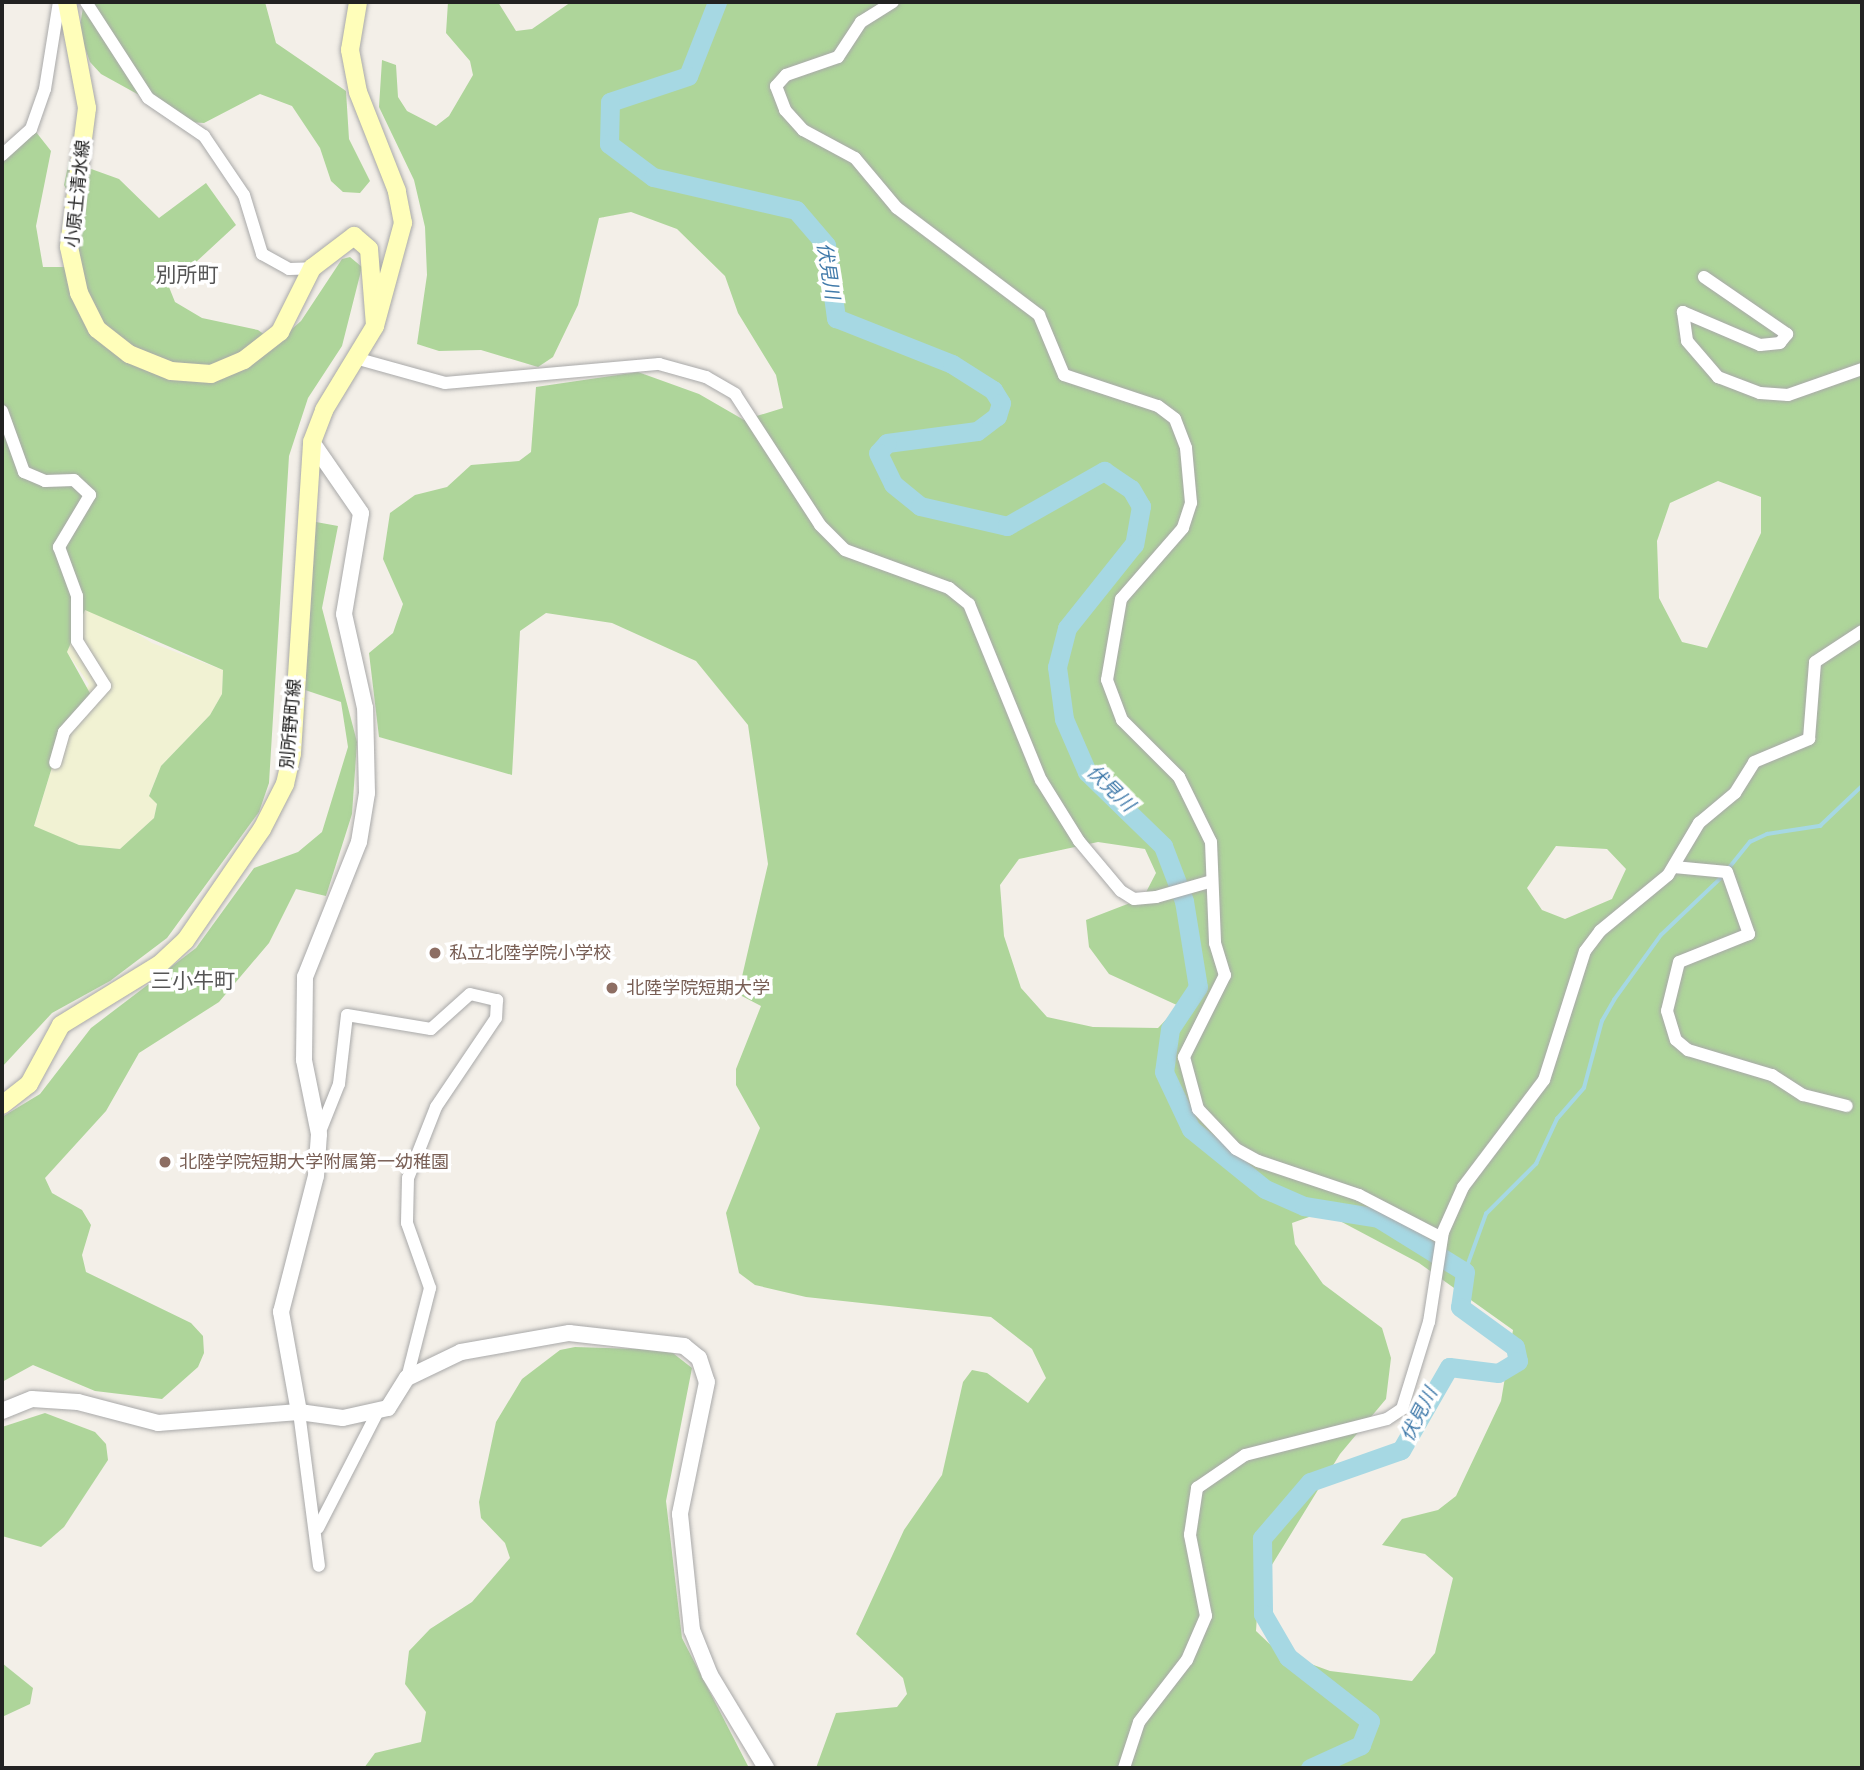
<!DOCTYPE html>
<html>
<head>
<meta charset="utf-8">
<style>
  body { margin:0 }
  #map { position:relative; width:1864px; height:1770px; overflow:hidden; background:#f3efe8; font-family:Signika,"Noto Sans JP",sans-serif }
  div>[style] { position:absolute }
  .farmland>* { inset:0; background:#f1f2d3 }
  .forest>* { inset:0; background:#aed59a }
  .stream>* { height:3.5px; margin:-1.75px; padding:0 1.75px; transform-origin:1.75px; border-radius:1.75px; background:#a6d8e3 }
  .river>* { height:19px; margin:-9.5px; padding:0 9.5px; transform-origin:9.5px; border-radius:9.5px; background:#a6d8e3 }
  .roads { filter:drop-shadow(0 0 2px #a9a9a9) drop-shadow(0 0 2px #a9a9a9) }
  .minor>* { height:12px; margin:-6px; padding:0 6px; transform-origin:6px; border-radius:6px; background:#fff }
  .tertiary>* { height:16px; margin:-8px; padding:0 8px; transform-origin:8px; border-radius:8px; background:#fff }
  .secondary>* { height:18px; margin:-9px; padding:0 9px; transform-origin:9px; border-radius:9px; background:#fffeba }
  .dots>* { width:19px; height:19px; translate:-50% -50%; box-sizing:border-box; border:4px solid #fff; border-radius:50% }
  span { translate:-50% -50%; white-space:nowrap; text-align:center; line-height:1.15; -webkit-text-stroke:7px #fff; paint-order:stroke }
  .street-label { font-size:18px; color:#222 }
  .education-label { font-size:18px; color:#785e54 }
  .left { translate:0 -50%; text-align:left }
  .water-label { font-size:19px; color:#407aaa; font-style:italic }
  .quarter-label { font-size:21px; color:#555 }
  .frame { position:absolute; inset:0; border:4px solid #222; pointer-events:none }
</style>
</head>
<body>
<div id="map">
  <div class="farmland">
    <div style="clip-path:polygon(85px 610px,101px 611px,152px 643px,223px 670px,222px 694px,210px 715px,161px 766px,149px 795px,157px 804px,154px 818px,120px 849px,79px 845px,34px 827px,60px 741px,89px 684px,67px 652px)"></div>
  </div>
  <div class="forest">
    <div style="clip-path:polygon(84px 2px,265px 2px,276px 43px,346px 91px,349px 139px,370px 181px,360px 193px,343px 192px,331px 181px,320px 148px,292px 106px,260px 94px,204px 123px,188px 122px,101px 74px,90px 62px,79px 31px)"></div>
    <div style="clip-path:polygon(evenodd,448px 2px,498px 2px,516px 31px,532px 29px,571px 2px,1862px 2px,1862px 1768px,816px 1768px,836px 1713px,897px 1707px,907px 1694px,903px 1678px,856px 1634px,904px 1530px,942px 1475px,963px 1382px,972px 1370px,987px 1373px,1028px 1403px,1046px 1378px,1032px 1349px,991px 1317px,806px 1297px,755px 1285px,739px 1273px,726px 1213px,760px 1128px,736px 1085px,736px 1069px,761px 1006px,738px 994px,768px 864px,748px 725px,696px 661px,612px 623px,546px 613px,520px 631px,512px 775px,379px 737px,369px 653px,393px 633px,403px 604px,383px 559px,390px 513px,415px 495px,447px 487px,471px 465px,519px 461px,531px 452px,536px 387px,638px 372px,699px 394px,744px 420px,783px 408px,776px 375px,738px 313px,725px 276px,677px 229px,631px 212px,599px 218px,578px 305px,553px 357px,538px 367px,481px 350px,439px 351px,417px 344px,427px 275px,425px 227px,414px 180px,379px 107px,382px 60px,396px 65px,398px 97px,407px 111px,436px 126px,449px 116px,473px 75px,470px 61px,446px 33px,448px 2px,1718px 481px,1761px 497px,1761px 533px,1707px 648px,1682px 642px,1659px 598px,1657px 541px,1670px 503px,1718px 481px,448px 2px,1098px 842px,1145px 849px,1156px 873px,1143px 898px,1086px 920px,1089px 947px,1109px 974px,1179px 1006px,1158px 1028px,1093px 1027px,1047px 1017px,1021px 988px,1004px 936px,1000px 885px,1019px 859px,1098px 842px,448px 2px,1556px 846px,1607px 849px,1626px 869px,1612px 899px,1565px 919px,1542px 910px,1527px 888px,1556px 846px,448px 2px,1323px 1212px,1419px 1263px,1513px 1330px,1501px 1401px,1456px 1496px,1438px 1510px,1402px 1519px,1382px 1545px,1425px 1554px,1453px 1578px,1435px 1653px,1412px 1681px,1330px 1671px,1278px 1652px,1256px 1631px,1259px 1586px,1340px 1454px,1386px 1399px,1391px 1358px,1382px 1328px,1323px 1284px,1295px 1244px,1292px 1223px,1323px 1212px)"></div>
    <div style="clip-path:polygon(evenodd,23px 132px,36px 132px,51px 151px,36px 226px,43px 267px,66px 267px,85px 223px,64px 185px,69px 161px,119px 179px,159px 218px,206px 183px,236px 225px,169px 287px,175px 302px,202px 318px,258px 330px,276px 343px,301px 321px,342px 259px,350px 257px,362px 267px,342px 346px,308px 398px,289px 456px,269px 783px,259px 812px,167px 938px,110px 981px,52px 1013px,2px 1067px,2px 156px,23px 132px,85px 610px,223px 670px,222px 694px,210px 715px,161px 766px,149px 796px,157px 804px,154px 818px,120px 849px,79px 845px,34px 826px,60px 741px,91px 695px,67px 652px,85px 610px)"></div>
    <div style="clip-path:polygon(316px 522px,338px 526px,322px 608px,357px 742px,352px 814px,326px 896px,296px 889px,269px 943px,219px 1002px,139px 1053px,106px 1111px,45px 1178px,52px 1193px,82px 1210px,91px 1225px,82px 1255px,86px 1272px,191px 1323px,203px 1336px,204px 1353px,198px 1367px,162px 1399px,95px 1391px,33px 1365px,2px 1382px,2px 1117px,40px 1094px,91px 1028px,196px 948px,254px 868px,298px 852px,322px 832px,348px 747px,341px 702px,305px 690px)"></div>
    <div style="clip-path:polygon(575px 1347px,669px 1350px,692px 1368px,666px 1501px,682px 1638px,749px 1768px,364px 1768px,375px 1753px,421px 1742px,426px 1712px,405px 1684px,409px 1651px,430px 1629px,472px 1602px,510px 1558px,505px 1543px,481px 1518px,479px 1502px,496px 1422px,522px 1379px,560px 1350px)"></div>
    <div style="clip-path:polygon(45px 1413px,95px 1432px,106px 1444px,108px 1460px,64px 1527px,41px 1547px,2px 1536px,2px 1427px)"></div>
    <div style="clip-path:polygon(2px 1663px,33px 1688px,30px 1704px,2px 1717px)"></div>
  </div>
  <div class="stream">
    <div style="left:1728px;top:869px;width:35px;rotate:-51deg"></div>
    <div style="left:1750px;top:842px;width:19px;rotate:-25deg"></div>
    <div style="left:1767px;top:834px;width:54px;rotate:-8.6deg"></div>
    <div style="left:1820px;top:826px;width:58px;rotate:-43.6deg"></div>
    <div style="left:1465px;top:1272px;width:62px;rotate:-70.1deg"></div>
    <div style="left:1486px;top:1214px;width:71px;rotate:-45deg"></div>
    <div style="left:1536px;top:1164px;width:50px;rotate:-65deg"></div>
    <div style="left:1557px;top:1119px;width:41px;rotate:-48.9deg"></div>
    <div style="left:1584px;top:1088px;width:69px;rotate:-75deg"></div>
    <div style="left:1602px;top:1021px;width:24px;rotate:-60deg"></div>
    <div style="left:1614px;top:1000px;width:80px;rotate:-54.1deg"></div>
    <div style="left:1661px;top:935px;width:87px;rotate:-43.6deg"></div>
  </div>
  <div class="river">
    <div style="left:717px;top:2px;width:79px;rotate:111.4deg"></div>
    <div style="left:688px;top:76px;width:82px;rotate:161.6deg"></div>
    <div style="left:610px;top:102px;width:42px;rotate:91.4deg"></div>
    <div style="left:609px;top:144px;width:55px;rotate:36.9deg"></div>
    <div style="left:653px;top:177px;width:147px;rotate:13deg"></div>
    <div style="left:796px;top:210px;width:46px;rotate:49.4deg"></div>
    <div style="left:826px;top:245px;width:74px;rotate:82.2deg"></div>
    <div style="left:836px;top:318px;width:125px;rotate:21.6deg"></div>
    <div style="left:952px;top:364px;width:49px;rotate:32.4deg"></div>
    <div style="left:993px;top:390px;width:15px;rotate:58deg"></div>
    <div style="left:1001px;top:403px;width:14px;rotate:107deg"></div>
    <div style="left:997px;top:416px;width:25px;rotate:143deg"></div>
    <div style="left:977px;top:431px;width:91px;rotate:172.4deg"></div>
    <div style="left:887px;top:443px;width:13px;rotate:132deg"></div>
    <div style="left:878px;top:453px;width:34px;rotate:64deg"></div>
    <div style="left:893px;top:484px;width:35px;rotate:39deg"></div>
    <div style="left:920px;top:506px;width:89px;rotate:12.9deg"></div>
    <div style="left:1007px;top:526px;width:112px;rotate:-29.6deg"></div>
    <div style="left:1104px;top:471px;width:32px;rotate:34deg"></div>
    <div style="left:1131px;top:489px;width:20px;rotate:60deg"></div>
    <div style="left:1141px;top:506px;width:39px;rotate:100deg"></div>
    <div style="left:1134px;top:544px;width:107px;rotate:128.6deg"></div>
    <div style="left:1067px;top:628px;width:40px;rotate:104.4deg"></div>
    <div style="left:1057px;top:667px;width:52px;rotate:82.3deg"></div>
    <div style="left:1064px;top:719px;width:58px;rotate:66.5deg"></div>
    <div style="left:1087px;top:772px;width:106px;rotate:44.2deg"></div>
    <div style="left:1163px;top:846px;width:59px;rotate:69.1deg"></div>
    <div style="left:1184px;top:901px;width:87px;rotate:80.8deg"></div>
    <div style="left:1198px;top:987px;width:50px;rotate:123.7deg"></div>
    <div style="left:1170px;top:1029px;width:43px;rotate:97.9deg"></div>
    <div style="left:1164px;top:1072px;width:63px;rotate:64.7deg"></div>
    <div style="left:1191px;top:1129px;width:95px;rotate:39deg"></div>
    <div style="left:1265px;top:1189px;width:43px;rotate:23.6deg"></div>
    <div style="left:1304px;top:1206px;width:75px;rotate:9.2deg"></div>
    <div style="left:1378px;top:1218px;width:102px;rotate:31.8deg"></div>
    <div style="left:1465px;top:1272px;width:35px;rotate:98deg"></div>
    <div style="left:1460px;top:1307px;width:68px;rotate:36deg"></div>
    <div style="left:1515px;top:1347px;width:14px;rotate:78deg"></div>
    <div style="left:1518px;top:1361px;width:23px;rotate:149deg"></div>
    <div style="left:1498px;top:1373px;width:49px;rotate:-173deg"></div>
    <div style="left:1449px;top:1367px;width:96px;rotate:120deg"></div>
    <div style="left:1401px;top:1450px;width:96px;rotate:160.6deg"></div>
    <div style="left:1310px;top:1482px;width:74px;rotate:130.6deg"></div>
    <div style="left:1262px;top:1538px;width:76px;rotate:89.2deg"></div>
    <div style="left:1263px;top:1614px;width:50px;rotate:59.8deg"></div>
    <div style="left:1288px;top:1657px;width:104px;rotate:38deg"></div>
    <div style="left:1370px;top:1721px;width:26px;rotate:111deg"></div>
    <div style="left:1361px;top:1745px;width:56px;rotate:155.7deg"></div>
  </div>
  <div class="roads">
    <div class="minor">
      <div style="left:86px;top:2px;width:114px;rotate:57.1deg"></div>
      <div style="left:148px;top:98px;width:68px;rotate:34.2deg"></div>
      <div style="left:204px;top:136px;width:71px;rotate:55.9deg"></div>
      <div style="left:244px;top:195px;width:62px;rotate:73deg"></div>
      <div style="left:262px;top:254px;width:31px;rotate:29deg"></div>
      <div style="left:289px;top:269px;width:23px;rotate:-2deg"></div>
      <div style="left:893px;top:2px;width:38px;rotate:148deg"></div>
      <div style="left:861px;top:22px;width:42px;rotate:123.3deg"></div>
      <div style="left:838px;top:57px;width:55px;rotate:160.9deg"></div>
      <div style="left:786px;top:75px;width:15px;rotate:132deg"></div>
      <div style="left:776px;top:86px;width:26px;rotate:69deg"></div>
      <div style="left:785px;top:110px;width:27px;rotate:48deg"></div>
      <div style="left:803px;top:130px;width:59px;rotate:28.3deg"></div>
      <div style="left:855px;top:158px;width:65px;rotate:50deg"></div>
      <div style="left:897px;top:208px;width:178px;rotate:37deg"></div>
      <div style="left:1039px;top:315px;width:65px;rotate:67.4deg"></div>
      <div style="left:1064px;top:375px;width:99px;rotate:18.3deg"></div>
      <div style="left:1158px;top:406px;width:21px;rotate:37deg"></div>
      <div style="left:1175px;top:419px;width:31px;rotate:69deg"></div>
      <div style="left:1186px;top:448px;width:55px;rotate:84.8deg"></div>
      <div style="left:1191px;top:503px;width:26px;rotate:108deg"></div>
      <div style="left:1183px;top:528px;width:94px;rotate:131.1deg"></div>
      <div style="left:1121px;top:599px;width:82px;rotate:99.8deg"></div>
      <div style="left:1107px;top:680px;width:43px;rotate:69.4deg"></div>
      <div style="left:1122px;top:720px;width:81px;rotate:45deg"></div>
      <div style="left:1179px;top:777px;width:72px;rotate:63.8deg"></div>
      <div style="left:1211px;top:842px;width:101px;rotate:87.7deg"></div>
      <div style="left:1215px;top:943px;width:34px;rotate:73deg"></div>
      <div style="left:1225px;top:975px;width:92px;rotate:116.6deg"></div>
      <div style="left:1184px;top:1057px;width:54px;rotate:74.9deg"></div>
      <div style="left:1198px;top:1109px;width:55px;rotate:46.5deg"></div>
      <div style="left:1236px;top:1149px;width:25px;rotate:29deg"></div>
      <div style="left:1258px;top:1161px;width:107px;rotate:18.6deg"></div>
      <div style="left:1359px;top:1195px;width:93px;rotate:27.4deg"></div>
      <div style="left:2px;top:155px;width:39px;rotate:-42deg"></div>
      <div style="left:31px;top:129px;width:42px;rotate:-70.7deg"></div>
      <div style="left:45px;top:89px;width:88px;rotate:-80.9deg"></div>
      <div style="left:1704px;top:277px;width:101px;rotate:34.5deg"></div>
      <div style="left:1787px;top:334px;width:11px;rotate:128deg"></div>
      <div style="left:1780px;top:343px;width:20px;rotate:174deg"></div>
      <div style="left:1760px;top:345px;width:84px;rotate:-156.8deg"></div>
      <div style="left:1683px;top:312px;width:29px;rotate:82deg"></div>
      <div style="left:1687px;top:341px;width:48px;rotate:49.3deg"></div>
      <div style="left:1718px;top:377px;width:45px;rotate:20.9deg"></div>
      <div style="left:1760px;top:393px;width:28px;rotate:4deg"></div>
      <div style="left:1788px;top:395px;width:78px;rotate:-19.4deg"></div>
      <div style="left:355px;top:358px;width:93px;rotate:15.5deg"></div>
      <div style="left:445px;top:383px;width:215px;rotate:-5.1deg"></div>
      <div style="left:659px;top:364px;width:49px;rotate:15.5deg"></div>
      <div style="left:706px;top:377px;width:34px;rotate:30deg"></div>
      <div style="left:735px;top:394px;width:156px;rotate:57deg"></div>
      <div style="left:820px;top:525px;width:35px;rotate:45deg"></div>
      <div style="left:845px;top:550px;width:111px;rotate:20.1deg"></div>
      <div style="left:949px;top:588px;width:26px;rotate:39deg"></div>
      <div style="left:969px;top:604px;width:190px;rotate:67.8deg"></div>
      <div style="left:1041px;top:780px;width:72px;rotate:58.1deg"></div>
      <div style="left:1079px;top:841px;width:65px;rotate:50deg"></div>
      <div style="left:1121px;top:891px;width:15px;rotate:32deg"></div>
      <div style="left:1134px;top:899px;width:22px;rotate:-5deg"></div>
      <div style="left:1156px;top:897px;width:58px;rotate:-15.9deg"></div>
      <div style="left:2px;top:411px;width:65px;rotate:70.2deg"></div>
      <div style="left:24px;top:472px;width:23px;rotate:23deg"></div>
      <div style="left:45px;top:481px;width:29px;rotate:-2deg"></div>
      <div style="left:74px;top:480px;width:22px;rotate:43deg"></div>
      <div style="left:90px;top:495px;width:61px;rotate:120.8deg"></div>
      <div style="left:59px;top:547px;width:52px;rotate:69.8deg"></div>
      <div style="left:77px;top:596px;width:45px;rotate:90deg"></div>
      <div style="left:77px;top:641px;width:53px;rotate:58.1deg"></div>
      <div style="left:105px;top:686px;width:62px;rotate:131.7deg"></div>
      <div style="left:64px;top:732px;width:32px;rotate:106deg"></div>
      <div style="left:1674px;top:867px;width:53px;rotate:5.4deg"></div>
      <div style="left:1727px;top:872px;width:66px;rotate:70.5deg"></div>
      <div style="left:1749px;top:934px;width:75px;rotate:158.2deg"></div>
      <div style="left:1679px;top:962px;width:50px;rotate:103.8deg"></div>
      <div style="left:1667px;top:1011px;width:30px;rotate:73deg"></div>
      <div style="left:1676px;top:1040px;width:16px;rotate:40deg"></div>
      <div style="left:1688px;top:1050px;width:88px;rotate:16.6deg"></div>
      <div style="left:1772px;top:1075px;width:37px;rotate:33deg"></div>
      <div style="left:1803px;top:1095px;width:45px;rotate:14deg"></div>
      <div style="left:319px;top:1134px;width:54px;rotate:-68.2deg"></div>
      <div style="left:339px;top:1084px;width:69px;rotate:-83.4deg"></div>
      <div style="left:347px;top:1015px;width:85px;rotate:9.5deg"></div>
      <div style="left:431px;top:1029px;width:52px;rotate:-41.9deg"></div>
      <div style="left:470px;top:994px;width:28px;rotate:13deg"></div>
      <div style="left:497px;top:1000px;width:18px;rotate:93deg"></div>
      <div style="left:496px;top:1018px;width:107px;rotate:124deg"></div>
      <div style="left:436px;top:1107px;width:76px;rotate:111.5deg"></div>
      <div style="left:408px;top:1178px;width:45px;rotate:91.3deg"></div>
      <div style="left:407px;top:1223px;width:69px;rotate:70.5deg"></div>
      <div style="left:430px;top:1288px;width:93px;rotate:104.3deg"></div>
      <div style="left:299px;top:1412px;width:155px;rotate:82.6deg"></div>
      <div style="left:318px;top:1528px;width:129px;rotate:-62.8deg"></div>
      <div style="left:1124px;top:1768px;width:48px;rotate:-71.9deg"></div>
      <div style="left:1139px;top:1722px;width:78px;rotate:-52.3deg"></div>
      <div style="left:1187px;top:1660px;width:48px;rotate:-66.6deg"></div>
      <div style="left:1206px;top:1616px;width:83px;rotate:-101.2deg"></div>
      <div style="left:1190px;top:1535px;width:48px;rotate:-81.5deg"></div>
      <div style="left:1197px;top:1488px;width:58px;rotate:-34.5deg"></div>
      <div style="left:1245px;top:1455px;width:146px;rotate:-14.2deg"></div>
      <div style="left:1387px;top:1419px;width:18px;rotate:-34deg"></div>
      <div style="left:1402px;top:1409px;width:91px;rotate:-72.8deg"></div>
      <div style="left:1429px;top:1322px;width:91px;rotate:-81.2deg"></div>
      <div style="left:1443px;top:1232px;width:49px;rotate:-66deg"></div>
      <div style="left:1463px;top:1187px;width:134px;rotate:-52.9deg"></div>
      <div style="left:1544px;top:1080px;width:135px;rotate:-72.4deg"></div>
      <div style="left:1585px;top:951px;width:25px;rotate:-53deg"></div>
      <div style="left:1600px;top:931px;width:88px;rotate:-39.5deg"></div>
      <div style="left:1668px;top:875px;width:61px;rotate:-59.2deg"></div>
      <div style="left:1699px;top:823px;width:47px;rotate:-39.8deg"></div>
      <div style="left:1735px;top:793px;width:36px;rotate:-58deg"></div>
      <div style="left:1754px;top:762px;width:60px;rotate:-22.7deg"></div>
      <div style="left:1809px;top:739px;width:77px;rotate:-85.5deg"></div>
      <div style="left:1815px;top:662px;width:56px;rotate:-33.4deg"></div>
    </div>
    <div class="tertiary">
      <div style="left:2px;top:1411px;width:32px;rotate:-22deg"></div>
      <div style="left:32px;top:1399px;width:46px;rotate:3.7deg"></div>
      <div style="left:78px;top:1402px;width:83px;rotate:14.7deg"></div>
      <div style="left:158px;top:1423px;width:141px;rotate:-4.5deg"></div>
      <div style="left:299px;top:1412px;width:44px;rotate:7.8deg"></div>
      <div style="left:343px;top:1418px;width:46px;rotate:-12.5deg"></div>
      <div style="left:388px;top:1408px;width:36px;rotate:-58deg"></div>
      <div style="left:407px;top:1378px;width:60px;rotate:-25.7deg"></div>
      <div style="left:461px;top:1352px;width:110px;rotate:-10deg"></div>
      <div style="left:569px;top:1333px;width:116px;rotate:6.4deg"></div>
      <div style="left:684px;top:1346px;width:19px;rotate:39deg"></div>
      <div style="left:699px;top:1358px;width:25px;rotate:72deg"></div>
      <div style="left:707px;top:1382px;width:135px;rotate:101.6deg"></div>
      <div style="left:680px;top:1514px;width:117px;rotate:84.1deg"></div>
      <div style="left:692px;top:1630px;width:48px;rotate:68.2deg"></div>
      <div style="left:710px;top:1675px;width:109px;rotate:58.9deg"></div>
      <div style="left:299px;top:1412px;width:102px;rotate:-100.2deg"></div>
      <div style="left:281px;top:1312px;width:140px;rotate:-75.6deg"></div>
      <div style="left:316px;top:1176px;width:42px;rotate:-85.9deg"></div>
      <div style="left:319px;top:1134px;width:76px;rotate:-101.5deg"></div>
      <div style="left:304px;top:1060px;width:83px;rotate:-89.3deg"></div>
      <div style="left:305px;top:977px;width:145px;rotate:-68.2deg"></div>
      <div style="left:359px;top:842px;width:50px;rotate:-80.7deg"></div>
      <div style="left:367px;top:793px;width:85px;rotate:-91.3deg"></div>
      <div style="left:365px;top:708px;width:96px;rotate:-102.6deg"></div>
      <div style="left:344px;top:614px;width:102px;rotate:-80.4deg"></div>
      <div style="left:361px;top:513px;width:86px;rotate:-124.6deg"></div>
    </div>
    <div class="secondary">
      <div style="left:67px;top:2px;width:108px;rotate:79.3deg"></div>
      <div style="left:87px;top:108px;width:140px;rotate:97.4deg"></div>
      <div style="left:69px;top:247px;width:47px;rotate:77.7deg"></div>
      <div style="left:79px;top:293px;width:40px;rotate:63.4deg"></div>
      <div style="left:97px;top:329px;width:41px;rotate:38deg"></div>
      <div style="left:129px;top:354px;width:45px;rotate:22deg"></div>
      <div style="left:171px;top:371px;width:40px;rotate:4.3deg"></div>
      <div style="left:211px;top:374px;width:36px;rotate:-23deg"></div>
      <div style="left:244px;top:360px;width:46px;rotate:-37.9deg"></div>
      <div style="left:280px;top:332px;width:72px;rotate:-63.4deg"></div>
      <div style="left:312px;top:268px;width:53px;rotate:-37.3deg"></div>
      <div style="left:354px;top:236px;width:20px;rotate:41deg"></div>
      <div style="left:369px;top:249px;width:77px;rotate:85.5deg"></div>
      <div style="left:2px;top:1105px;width:34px;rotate:-38deg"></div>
      <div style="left:29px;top:1084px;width:67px;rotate:-61.5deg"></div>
      <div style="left:61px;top:1025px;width:116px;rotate:-31.6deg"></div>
      <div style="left:160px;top:964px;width:34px;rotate:-43deg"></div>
      <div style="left:185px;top:941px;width:136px;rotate:-55.5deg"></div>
      <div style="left:262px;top:829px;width:51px;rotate:-62.9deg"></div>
      <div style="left:285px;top:784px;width:32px;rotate:-77deg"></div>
      <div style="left:292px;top:753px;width:312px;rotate:-86.3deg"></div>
      <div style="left:312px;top:442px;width:34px;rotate:-69deg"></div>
      <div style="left:324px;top:410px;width:98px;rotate:-58.7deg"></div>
      <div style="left:375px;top:326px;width:107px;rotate:-74.8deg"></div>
      <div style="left:403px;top:223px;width:33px;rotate:-101deg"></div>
      <div style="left:397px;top:191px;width:106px;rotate:-111.5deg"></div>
      <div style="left:358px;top:92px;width:43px;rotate:-100.8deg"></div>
      <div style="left:350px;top:50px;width:49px;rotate:-80.5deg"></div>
    </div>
  </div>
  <div class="dots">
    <div style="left:435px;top:953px;background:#8d6e63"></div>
    <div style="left:612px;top:988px;background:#8d6e63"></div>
    <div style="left:165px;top:1162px;background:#8d6e63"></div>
  </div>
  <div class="street-label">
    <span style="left:78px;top:194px;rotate:-84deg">小原土清水線</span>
    <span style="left:291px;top:724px;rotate:-85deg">別所野町線</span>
  </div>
  <div class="education-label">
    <span class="left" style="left:449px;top:953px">私立北陸学院小学校</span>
    <span class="left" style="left:626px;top:988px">北陸学院短期大学</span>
    <span class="left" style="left:179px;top:1162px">北陸学院短期大学附属第一幼稚園</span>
  </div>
  <div class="water-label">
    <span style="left:827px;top:271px;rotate:81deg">伏見川</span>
    <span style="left:1110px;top:789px;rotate:44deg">伏見川</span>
    <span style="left:1420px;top:1415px;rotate:-63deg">伏見川</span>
  </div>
  <div class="quarter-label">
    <span style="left:187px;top:275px">別所町</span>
    <span style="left:193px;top:981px">三小牛町</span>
  </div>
  <div class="frame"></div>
</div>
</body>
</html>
